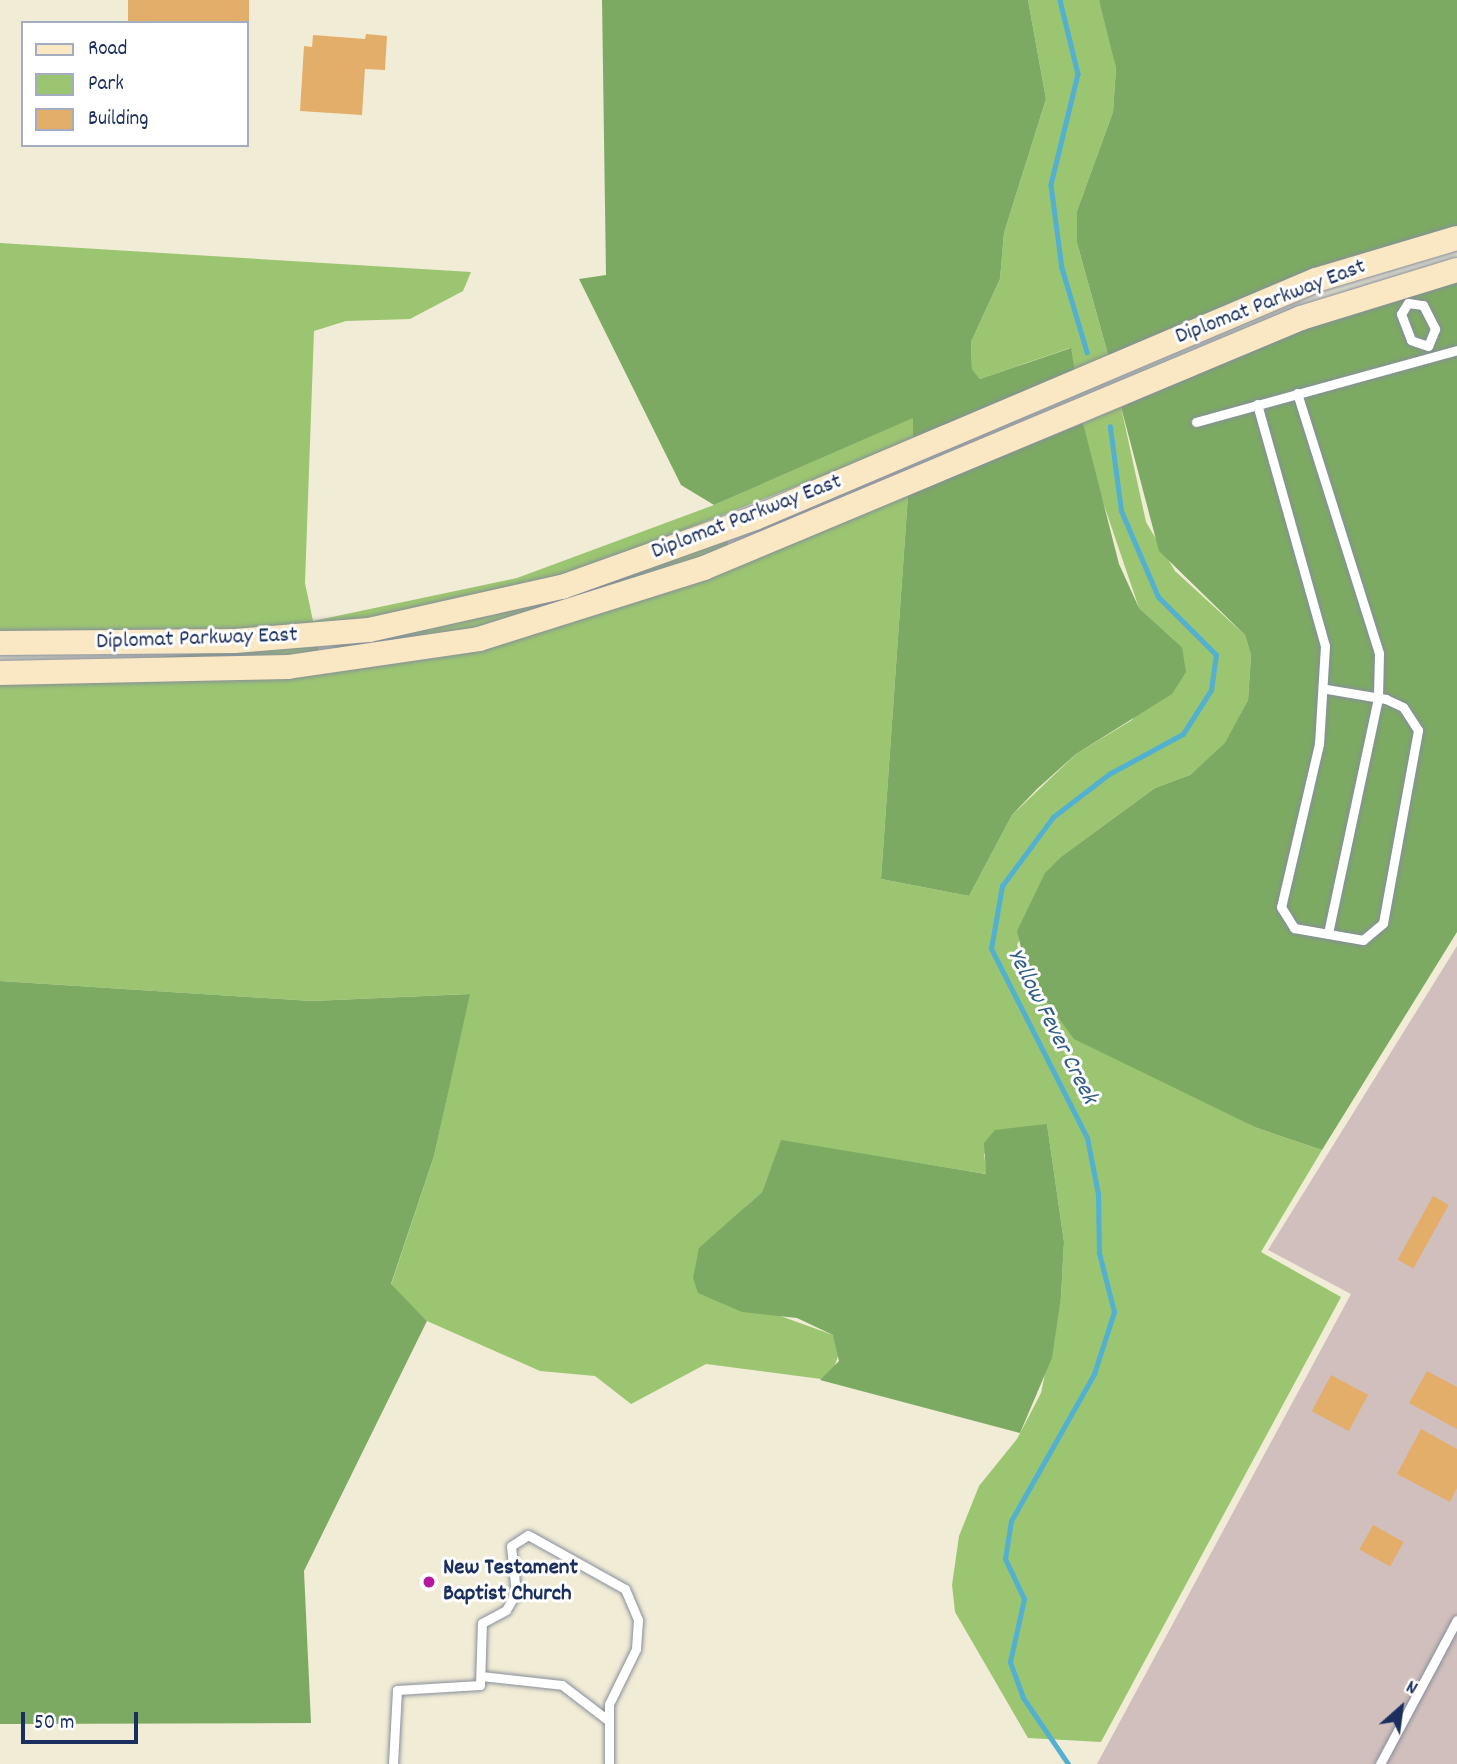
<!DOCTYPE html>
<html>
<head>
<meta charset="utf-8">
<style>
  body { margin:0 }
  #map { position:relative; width:1457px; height:1764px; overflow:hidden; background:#f1ecd6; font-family:Dekko,sans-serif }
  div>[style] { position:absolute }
  .industrial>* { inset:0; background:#d1bfbd }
  .green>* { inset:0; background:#9cc571; transform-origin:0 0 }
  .forest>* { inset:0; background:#7daa63 }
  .stream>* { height:4.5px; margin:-2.25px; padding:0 2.25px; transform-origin:2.25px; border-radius:2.25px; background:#52b0d1 }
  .building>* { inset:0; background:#e3ae6a; transform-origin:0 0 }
  .roads { filter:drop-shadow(0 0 2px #868e9a) drop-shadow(0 0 2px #868e9a) }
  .lane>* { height:9px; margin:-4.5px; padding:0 4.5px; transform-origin:4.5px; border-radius:4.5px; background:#fff }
  .secondary>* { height:24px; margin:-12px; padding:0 12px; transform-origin:12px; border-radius:12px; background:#fae7c3 }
  .dots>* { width:19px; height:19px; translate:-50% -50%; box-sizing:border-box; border:4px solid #fff; border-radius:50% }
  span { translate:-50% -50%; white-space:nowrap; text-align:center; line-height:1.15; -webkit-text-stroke:6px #fff; paint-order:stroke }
  .street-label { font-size:23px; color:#1b2f5e }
  .poi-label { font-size:23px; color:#1b2f5e; font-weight:700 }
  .left { translate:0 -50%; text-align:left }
  .water-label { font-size:24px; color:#2e5c86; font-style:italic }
  .legend { position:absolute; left:21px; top:21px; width:228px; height:126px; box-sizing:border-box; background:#fff; border:2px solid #a4acbf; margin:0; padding:9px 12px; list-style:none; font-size:21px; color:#1b2f5e }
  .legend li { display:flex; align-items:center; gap:14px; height:35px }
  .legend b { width:35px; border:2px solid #a4acbf }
  .north { position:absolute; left:1366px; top:1673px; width:70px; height:70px; -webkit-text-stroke:5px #fff; paint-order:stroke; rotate:28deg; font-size:19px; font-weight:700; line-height:28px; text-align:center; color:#1b2f5e }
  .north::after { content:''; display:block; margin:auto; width:24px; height:32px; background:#1b2f5e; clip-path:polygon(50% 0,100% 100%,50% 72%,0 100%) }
  .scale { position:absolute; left:21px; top:1712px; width:117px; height:32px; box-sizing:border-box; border:4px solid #1b2f5e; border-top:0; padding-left:9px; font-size:21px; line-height:24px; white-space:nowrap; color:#1b2f5e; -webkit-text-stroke:5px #fff; paint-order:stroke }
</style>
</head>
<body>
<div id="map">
  <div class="industrial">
    <div style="clip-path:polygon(1457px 946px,1457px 1764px,1097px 1764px,1351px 1294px,1268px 1250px)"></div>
  </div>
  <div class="green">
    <div style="clip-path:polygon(1028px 0,1099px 0,1108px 23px,1116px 68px,1113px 112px,1077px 211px,1077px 243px,1109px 358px,1075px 372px,1070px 348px,980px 379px,972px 369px,971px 342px,1000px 279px,1004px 233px,1046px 99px)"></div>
    <div style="clip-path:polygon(0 243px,471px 272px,463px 291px,410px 319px,346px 321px,314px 331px,305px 583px,313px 621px,517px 578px,714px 505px,914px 417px,913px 441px,560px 578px,406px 616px,280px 630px,0 634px)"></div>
    <div style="clip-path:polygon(1121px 407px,1146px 522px,1175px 571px,1245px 635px,1251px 655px,1248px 700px,1226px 743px,1190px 775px,1155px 788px,1062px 856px,1017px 945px,1028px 977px,1058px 1017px,1257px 1128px,1322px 1150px,1261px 1252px,1341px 1297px,1101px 1742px,1028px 1738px,955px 1612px,952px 1585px,959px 1536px,979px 1486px,1017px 1439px,1041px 1393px,1061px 1297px,1064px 1242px,1047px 1124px,984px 1154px,987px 1174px,781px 1141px,762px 1192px,745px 1207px,775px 1314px,833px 1335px,840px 1350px,833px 1371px,821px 1379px,706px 1364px,631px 1404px,595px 1376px,540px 1371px,427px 1321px,391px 1285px,434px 1156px,469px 994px,312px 1001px,0 981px,0 682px,287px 676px,427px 658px,908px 495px,881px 879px,969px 896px,1012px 815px,1076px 754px,1132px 720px,1182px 647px,1139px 608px,1090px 464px,1083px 423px)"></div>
    <div style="clip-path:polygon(726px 537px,730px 549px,477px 631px,336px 653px,335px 642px,494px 615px)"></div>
    <div style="left:318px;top:643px;width:12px;height:318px;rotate:85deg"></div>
  </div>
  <div class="forest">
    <div style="clip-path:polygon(602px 0,1028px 0,1046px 99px,1004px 233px,1000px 279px,971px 342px,972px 369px,980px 379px,1071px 348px,1075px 372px,913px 441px,913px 418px,714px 505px,681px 485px,579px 279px,606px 275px)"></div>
    <div style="clip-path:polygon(1099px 0,1457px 0,1457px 229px,1109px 358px,1077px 243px,1077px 211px,1113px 112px,1116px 68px)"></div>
    <div style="clip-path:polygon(1457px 279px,1457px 932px,1322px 1150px,1257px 1128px,1074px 1039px,1028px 977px,1017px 931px,1045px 873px,1062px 856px,1155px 788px,1190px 775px,1225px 743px,1248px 700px,1251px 655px,1245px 635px,1159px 551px,1121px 407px,1304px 327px)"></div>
    <div style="clip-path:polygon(1083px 423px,1119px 564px,1139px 608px,1182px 647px,1186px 672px,1172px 694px,1076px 754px,1037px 789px,1012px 815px,969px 896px,881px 879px,908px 495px)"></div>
    <div style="clip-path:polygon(0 981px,312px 1001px,470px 994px,434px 1156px,391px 1284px,427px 1321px,304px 1571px,311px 1723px,0 1724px)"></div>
    <div style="clip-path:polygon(1047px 1124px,1064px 1242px,1061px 1297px,1052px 1358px,1020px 1433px,820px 1380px,839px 1361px,833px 1335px,797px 1318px,742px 1312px,698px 1293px,693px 1278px,699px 1248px,762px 1192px,781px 1140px,986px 1174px,984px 1143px,995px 1130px)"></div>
  </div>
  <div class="stream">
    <div style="left:1060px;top:0;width:76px;rotate:76.3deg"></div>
    <div style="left:1078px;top:74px;width:114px;rotate:103.7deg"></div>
    <div style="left:1051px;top:185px;width:84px;rotate:82.5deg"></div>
    <div style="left:1062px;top:268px;width:88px;rotate:73.4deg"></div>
    <div style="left:1068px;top:1764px;width:80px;rotate:-124.3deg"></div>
    <div style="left:1023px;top:1698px;width:38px;rotate:-110deg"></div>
    <div style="left:1010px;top:1662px;width:65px;rotate:-77.5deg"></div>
    <div style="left:1024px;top:1599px;width:44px;rotate:-115.4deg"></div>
    <div style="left:1005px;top:1559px;width:38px;rotate:-81deg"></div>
    <div style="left:1011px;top:1521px;width:169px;rotate:-60.5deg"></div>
    <div style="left:1094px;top:1374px;width:65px;rotate:-72.1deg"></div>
    <div style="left:1114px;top:1312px;width:61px;rotate:-104.3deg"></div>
    <div style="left:1099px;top:1253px;width:59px;rotate:-91deg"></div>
    <div style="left:1098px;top:1194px;width:57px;rotate:-101.1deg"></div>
    <div style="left:1087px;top:1138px;width:212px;rotate:-116.9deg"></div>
    <div style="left:991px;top:949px;width:64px;rotate:-80.1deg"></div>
    <div style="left:1002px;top:886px;width:86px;rotate:-53.5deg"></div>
    <div style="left:1053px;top:817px;width:71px;rotate:-37.5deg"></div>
    <div style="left:1109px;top:774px;width:84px;rotate:-28.4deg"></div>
    <div style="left:1183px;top:734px;width:52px;rotate:-57.5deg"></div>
    <div style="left:1211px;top:690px;width:35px;rotate:-82deg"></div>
    <div style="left:1216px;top:655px;width:82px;rotate:-135deg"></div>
    <div style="left:1158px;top:597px;width:94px;rotate:-113.3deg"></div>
    <div style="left:1121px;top:511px;width:85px;rotate:-97.5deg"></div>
  </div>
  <div class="building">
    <div style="left:128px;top:0;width:121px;height:23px"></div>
    <div style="clip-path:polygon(366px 34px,387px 36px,385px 70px,365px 69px,362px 115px,300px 111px,304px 46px,312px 47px,313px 35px,365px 39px)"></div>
    <div style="left:1433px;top:1196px;width:18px;height:73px;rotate:29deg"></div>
    <div style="clip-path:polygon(1427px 1371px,1457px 1387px,1457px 1429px,1409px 1403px)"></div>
    <div style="left:1331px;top:1375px;width:42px;height:41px;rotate:28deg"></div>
    <div style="clip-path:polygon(1421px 1429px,1457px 1449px,1457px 1488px,1450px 1502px,1397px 1474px)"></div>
    <div style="left:1373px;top:1525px;width:35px;height:28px;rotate:29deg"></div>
  </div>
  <div class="roads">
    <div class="lane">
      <div style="left:1408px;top:303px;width:15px;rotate:8deg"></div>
      <div style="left:1423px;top:305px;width:27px;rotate:63deg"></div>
      <div style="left:1435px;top:329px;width:18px;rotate:112deg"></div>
      <div style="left:1428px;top:346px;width:18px;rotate:-161deg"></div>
      <div style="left:1411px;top:340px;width:28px;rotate:-111deg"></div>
      <div style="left:1401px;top:314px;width:13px;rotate:-58deg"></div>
      <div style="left:1297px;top:393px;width:273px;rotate:72.5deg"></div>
      <div style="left:1379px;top:653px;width:45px;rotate:91.3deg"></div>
      <div style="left:1378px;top:698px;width:241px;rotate:102deg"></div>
      <div style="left:1257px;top:404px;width:251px;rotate:74.3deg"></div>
      <div style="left:1325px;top:646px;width:98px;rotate:93.5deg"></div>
      <div style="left:1319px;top:744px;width:167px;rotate:103.1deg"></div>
      <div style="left:1281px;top:907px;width:25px;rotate:58deg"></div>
      <div style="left:1294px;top:928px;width:70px;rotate:9.9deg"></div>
      <div style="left:1363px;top:940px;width:26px;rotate:-40deg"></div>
      <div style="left:1383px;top:923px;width:196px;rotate:-79.7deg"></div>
      <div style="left:1418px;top:730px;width:27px;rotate:-123deg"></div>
      <div style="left:1403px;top:707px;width:19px;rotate:-155deg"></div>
      <div style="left:1386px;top:699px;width:61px;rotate:-170.5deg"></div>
      <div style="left:1196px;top:422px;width:271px;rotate:-15.4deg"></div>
      <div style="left:481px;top:1676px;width:81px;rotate:6.3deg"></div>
      <div style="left:562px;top:1685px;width:59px;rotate:37.5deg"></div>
      <div style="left:393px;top:1764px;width:74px;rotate:-86.9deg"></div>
      <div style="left:397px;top:1690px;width:83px;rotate:-3.4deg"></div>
      <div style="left:480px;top:1685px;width:62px;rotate:-88.2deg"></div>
      <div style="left:482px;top:1623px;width:27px;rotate:-28deg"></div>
      <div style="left:506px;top:1610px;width:20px;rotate:-60deg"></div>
      <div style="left:516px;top:1593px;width:47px;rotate:-96.1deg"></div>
      <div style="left:511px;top:1546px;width:20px;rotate:-33deg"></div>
      <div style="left:528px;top:1535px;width:111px;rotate:29.1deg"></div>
      <div style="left:625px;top:1589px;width:34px;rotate:67deg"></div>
      <div style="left:638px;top:1620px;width:29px;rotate:94deg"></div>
      <div style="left:636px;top:1649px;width:61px;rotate:116.1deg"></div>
      <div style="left:609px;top:1704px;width:60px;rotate:90deg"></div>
      <div style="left:1380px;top:1764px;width:163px;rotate:-61.9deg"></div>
    </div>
    <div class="secondary">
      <div style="left:0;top:643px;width:235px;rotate:-0.5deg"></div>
      <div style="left:235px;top:641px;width:134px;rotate:-4.7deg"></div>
      <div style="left:369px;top:630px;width:198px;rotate:-12.6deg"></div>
      <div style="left:562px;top:587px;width:205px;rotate:-19.7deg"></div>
      <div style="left:755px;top:518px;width:609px;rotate:-22.99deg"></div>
      <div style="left:1316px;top:280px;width:147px;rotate:-16.6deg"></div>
      <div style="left:0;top:673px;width:288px;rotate:-1.2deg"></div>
      <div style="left:288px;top:667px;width:193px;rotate:-8.3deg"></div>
      <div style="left:479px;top:639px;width:236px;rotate:-17.5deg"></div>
      <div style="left:704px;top:568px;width:647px;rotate:-22.72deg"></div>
      <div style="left:1301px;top:318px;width:163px;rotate:-17.1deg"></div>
    </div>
  </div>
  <div class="dots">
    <div style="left:429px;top:1582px;background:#b5179e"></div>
  </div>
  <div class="street-label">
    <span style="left:1271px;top:303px;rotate:-21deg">Diplomat Parkway East</span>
    <span style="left:747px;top:518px;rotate:-21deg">Diplomat Parkway East</span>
    <span style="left:197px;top:640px;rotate:-2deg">Diplomat Parkway East</span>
  </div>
  <div class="poi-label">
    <span class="left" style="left:443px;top:1582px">New Testament<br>Baptist Church</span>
  </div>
  <div class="water-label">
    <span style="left:1051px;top:1027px;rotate:63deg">Yellow Fever Creek</span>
  </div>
  <ul class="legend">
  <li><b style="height:9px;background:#fae7c3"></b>Road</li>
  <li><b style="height:19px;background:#9cc571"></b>Park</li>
  <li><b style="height:19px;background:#e3ae6a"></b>Building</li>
  </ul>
  <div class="north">N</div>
  <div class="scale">50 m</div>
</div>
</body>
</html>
